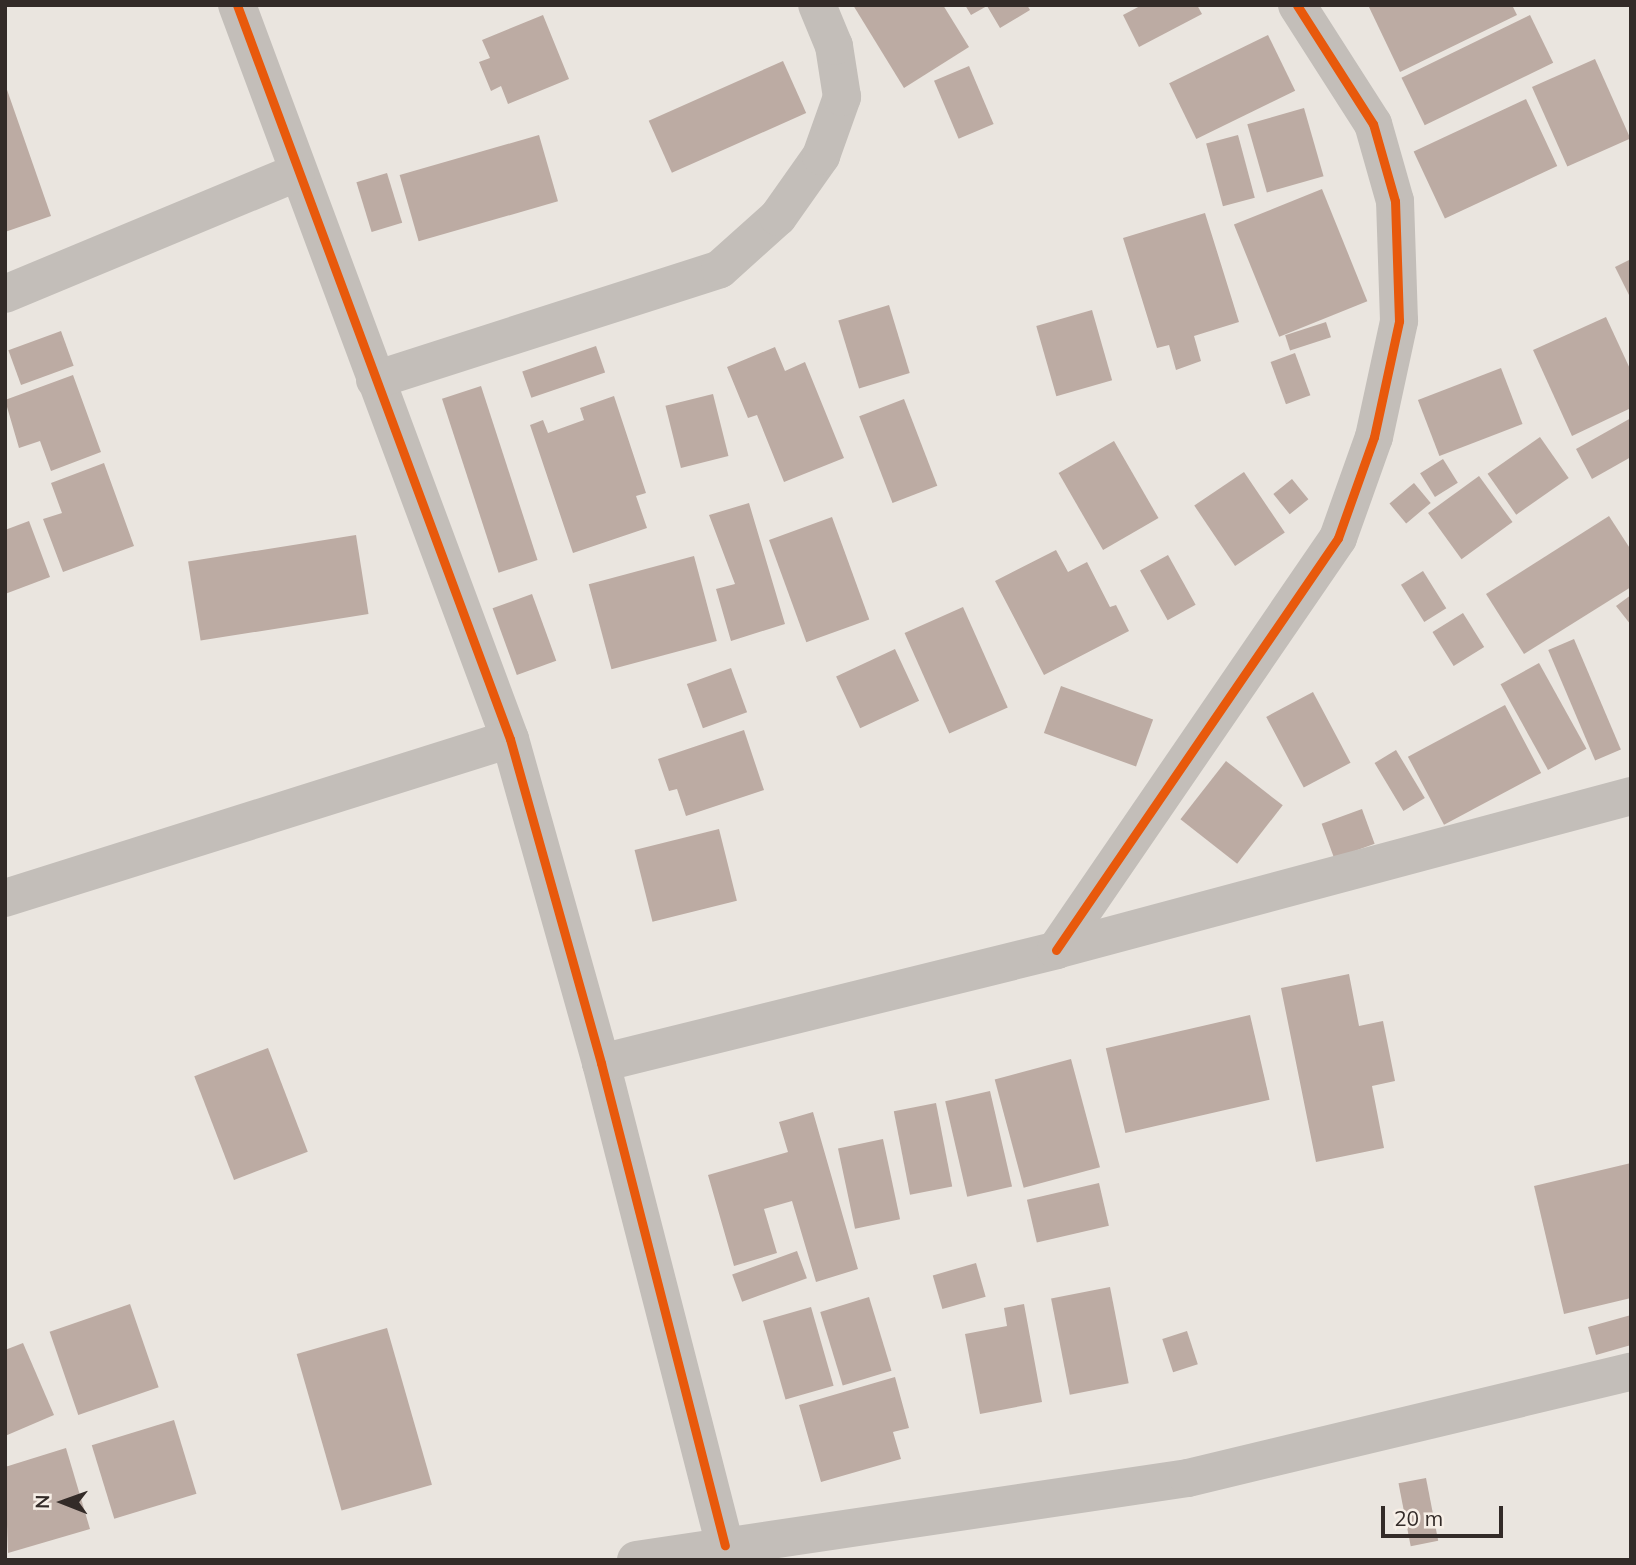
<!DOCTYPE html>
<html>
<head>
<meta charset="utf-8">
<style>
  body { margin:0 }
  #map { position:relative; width:1636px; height:1565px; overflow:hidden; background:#eae5df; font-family:Mulish,sans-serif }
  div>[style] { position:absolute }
  .building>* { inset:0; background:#bcaba3; transform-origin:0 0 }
  .minor>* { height:38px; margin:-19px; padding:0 19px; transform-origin:19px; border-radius:19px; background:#c3beb9 }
  .cycleway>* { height:9px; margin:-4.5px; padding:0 4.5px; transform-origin:4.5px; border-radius:4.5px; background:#e8590c }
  span { translate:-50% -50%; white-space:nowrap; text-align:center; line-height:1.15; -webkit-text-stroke:5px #f7efe7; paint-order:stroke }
  .frame { position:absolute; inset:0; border:7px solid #332b28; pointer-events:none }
  .north { position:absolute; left:28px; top:1467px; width:70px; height:70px; -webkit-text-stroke:5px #f7efe7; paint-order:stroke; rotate:271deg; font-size:19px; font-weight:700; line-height:28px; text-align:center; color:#332b28 }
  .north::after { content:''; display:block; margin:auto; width:24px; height:32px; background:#332b28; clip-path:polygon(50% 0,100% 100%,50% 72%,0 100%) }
  .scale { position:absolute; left:1381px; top:1506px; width:122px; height:32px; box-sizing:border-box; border:4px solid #332b28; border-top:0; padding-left:9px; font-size:21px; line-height:24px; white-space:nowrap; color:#332b28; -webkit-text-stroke:5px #f7efe7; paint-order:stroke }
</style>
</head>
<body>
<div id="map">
  <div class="building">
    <div style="clip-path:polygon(853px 5px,943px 5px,969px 47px,904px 88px)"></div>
    <div style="clip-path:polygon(965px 5px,1027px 5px,1030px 10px,1000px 28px,987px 6px,971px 15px)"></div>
    <div style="clip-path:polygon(1142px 5px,1197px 5px,1202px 14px,1139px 47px,1123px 15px)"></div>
    <div style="clip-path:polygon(1368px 5px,1512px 5px,1517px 15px,1400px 72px)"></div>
    <div style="clip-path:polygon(543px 15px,569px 79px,508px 104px,501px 86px,491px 91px,479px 62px,490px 58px,482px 40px)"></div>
    <div style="left:1530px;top:15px;width:53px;height:143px;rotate:64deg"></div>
    <div style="left:1268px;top:35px;width:62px;height:110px;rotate:64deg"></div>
    <div style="left:1595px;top:59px;width:87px;height:69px;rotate:66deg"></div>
    <div style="left:783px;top:61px;width:57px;height:147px;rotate:66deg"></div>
    <div style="left:969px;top:66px;width:63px;height:38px;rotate:67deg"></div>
    <div style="clip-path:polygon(5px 84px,51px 216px,5px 232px)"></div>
    <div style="left:1526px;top:99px;width:74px;height:124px;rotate:65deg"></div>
    <div style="left:1304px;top:108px;width:71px;height:59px;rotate:74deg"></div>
    <div style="left:539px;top:135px;width:69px;height:145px;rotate:74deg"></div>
    <div style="left:1238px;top:135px;width:65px;height:33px;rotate:75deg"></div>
    <div style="left:387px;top:173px;width:52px;height:32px;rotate:73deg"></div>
    <div style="left:1322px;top:189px;width:121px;height:95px;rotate:68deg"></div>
    <div style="clip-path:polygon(1205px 213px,1239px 322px,1194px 336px,1201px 361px,1176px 370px,1169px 345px,1157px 348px,1123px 238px)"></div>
    <div style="clip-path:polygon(1631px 259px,1631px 299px,1615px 267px)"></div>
    <div style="left:889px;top:305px;width:71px;height:53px;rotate:73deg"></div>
    <div style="left:1092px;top:310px;width:73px;height:58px;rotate:74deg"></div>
    <div style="clip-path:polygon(1606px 317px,1631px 371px,1631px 408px,1572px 436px,1533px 350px)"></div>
    <div style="left:1326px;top:322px;width:16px;height:43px;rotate:72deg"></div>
    <div style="left:61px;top:331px;width:37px;height:56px;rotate:70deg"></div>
    <div style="left:596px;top:346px;width:28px;height:78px;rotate:71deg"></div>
    <div style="clip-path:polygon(775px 347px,785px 371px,805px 362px,844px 458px,784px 482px,757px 415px,748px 418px,727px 367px)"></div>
    <div style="left:1295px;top:353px;width:45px;height:26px;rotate:70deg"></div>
    <div style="left:1501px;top:368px;width:60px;height:89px;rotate:69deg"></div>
    <div style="clip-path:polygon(73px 375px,101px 452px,51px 471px,40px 441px,19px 448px,5px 400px)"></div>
    <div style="left:481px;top:386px;width:183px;height:41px;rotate:72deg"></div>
    <div style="left:713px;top:394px;width:64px;height:49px;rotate:76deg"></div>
    <div style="clip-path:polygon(614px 396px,646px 493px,636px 496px,647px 528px,573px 553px,530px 425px,543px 420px,548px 433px,584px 420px,580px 408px)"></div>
    <div style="left:904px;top:399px;width:93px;height:48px;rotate:69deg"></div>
    <div style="clip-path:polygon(1631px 418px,1631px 457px,1592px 479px,1576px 449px)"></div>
    <div style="left:1540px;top:437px;width:50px;height:64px;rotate:55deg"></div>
    <div style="left:1114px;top:441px;width:89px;height:64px;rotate:60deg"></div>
    <div style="left:1443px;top:459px;width:28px;height:27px;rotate:58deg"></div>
    <div style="clip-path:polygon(104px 463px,134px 546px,63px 572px,43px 519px,62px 513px,51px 483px)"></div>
    <div style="left:1244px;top:472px;width:73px;height:60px;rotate:56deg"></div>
    <div style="left:1479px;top:476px;width:57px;height:63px;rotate:54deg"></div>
    <div style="left:1292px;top:479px;width:26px;height:24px;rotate:51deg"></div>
    <div style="left:1414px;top:483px;width:26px;height:32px;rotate:50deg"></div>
    <div style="clip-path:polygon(749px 503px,785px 624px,731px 641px,716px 589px,735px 584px,709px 515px)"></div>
    <div style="clip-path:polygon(1609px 516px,1631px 550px,1631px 587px,1524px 654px,1486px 594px)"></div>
    <div style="left:832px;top:517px;width:109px;height:67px;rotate:70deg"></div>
    <div style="clip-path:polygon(29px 521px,50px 577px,5px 594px,5px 530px)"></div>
    <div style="left:356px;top:535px;width:80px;height:170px;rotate:81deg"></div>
    <div style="clip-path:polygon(1056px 550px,1068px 572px,1087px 562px,1110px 607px,1116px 605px,1129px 631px,1044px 675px,995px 581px)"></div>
    <div style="left:1168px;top:555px;width:57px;height:32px;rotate:61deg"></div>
    <div style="left:694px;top:556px;width:88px;height:109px;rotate:75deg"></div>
    <div style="left:1423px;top:571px;width:44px;height:26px;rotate:58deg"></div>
    <div style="left:532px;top:594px;width:71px;height:42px;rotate:70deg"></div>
    <div style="clip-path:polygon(1631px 595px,1631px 625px,1616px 606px)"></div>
    <div style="left:963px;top:607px;width:110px;height:64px;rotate:66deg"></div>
    <div style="left:1463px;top:613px;width:40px;height:36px;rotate:58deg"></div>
    <div style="left:1574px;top:639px;width:120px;height:28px;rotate:67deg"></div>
    <div style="left:895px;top:649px;width:57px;height:65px;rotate:65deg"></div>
    <div style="left:1539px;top:663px;width:98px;height:44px;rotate:61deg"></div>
    <div style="left:731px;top:668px;width:47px;height:47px;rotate:70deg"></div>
    <div style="left:1061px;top:686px;width:98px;height:50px;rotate:20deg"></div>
    <div style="left:1313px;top:692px;width:80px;height:53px;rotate:62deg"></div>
    <div style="left:1505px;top:705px;width:77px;height:110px;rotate:62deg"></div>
    <div style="clip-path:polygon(744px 730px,764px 790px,686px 816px,677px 789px,669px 791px,658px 759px)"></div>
    <div style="left:1396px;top:750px;width:56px;height:25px;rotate:59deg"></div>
    <div style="left:1226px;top:761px;width:72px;height:74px;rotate:38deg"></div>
    <div style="left:1362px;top:809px;width:37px;height:43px;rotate:70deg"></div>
    <div style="left:719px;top:829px;width:74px;height:87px;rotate:76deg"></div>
    <div style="clip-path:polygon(1349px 974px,1359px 1026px,1383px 1021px,1395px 1081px,1372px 1086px,1384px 1148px,1316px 1162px,1281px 988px)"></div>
    <div style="left:1250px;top:1015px;width:87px;height:148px;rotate:77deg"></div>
    <div style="left:268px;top:1048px;width:111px;height:79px;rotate:69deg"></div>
    <div style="left:1071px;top:1059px;width:112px;height:79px;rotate:75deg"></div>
    <div style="left:990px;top:1091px;width:98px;height:46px;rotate:77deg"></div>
    <div style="left:936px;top:1103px;width:85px;height:43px;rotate:79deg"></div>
    <div style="clip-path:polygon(813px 1112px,858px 1269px,816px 1282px,792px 1201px,764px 1209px,777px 1253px,734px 1266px,708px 1175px,788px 1152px,779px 1122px)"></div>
    <div style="left:883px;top:1139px;width:82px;height:46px;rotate:78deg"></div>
    <div style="clip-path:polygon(1631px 1163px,1631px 1298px,1564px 1314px,1534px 1186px)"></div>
    <div style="left:1099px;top:1183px;width:44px;height:74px;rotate:77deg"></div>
    <div style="left:797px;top:1251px;width:29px;height:69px;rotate:70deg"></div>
    <div style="left:976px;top:1263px;width:35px;height:45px;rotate:74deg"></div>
    <div style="left:1110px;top:1287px;width:98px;height:60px;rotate:79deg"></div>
    <div style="left:869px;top:1297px;width:77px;height:51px;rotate:73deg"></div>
    <div style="left:130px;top:1304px;width:88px;height:85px;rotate:71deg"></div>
    <div style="clip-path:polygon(1024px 1304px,1042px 1402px,980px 1414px,965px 1334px,1007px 1326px,1004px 1308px)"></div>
    <div style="left:811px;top:1307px;width:82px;height:50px;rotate:74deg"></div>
    <div style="clip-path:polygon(1631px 1315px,1631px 1345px,1596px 1355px,1588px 1327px)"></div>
    <div style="left:387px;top:1328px;width:163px;height:94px;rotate:74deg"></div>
    <div style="left:1187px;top:1331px;width:35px;height:26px;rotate:72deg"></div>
    <div style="clip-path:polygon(23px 1343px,54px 1415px,5px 1436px,5px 1350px)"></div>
    <div style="clip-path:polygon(895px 1377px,909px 1428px,893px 1432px,901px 1459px,821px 1482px,799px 1405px)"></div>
    <div style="left:174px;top:1420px;width:77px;height:86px;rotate:73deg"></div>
    <div style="clip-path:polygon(66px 1448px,90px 1529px,8px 1553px,5px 1467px)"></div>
    <div style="left:1426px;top:1478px;width:64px;height:28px;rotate:79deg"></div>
  </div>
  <div class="minor">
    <div style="left:237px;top:5px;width:783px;rotate:69.6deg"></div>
    <div style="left:510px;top:739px;width:337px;rotate:74.3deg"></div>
    <div style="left:601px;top:1063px;width:498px;rotate:75.6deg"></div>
    <div style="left:5px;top:294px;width:315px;rotate:-22.6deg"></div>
    <div style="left:375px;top:380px;width:362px;rotate:-17.8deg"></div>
    <div style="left:720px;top:269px;width:78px;rotate:-41.9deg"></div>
    <div style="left:778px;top:217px;width:75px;rotate:-54.8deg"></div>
    <div style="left:821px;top:156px;width:63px;rotate:-70.4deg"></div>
    <div style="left:842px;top:97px;width:52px;rotate:-98.9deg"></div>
    <div style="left:834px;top:46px;width:44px;rotate:-112.5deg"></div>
    <div style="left:5px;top:898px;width:529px;rotate:-17.48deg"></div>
    <div style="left:1056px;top:950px;width:499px;rotate:-55.6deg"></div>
    <div style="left:1338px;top:538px;width:107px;rotate:-70.4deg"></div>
    <div style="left:1374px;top:437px;width:119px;rotate:-77.8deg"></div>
    <div style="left:1399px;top:321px;width:120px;rotate:-91.9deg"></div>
    <div style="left:1395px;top:201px;width:80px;rotate:-105.9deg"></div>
    <div style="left:1373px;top:124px;width:141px;rotate:-122.6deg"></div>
    <div style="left:601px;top:1063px;width:469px;rotate:-13.9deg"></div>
    <div style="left:1056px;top:950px;width:595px;rotate:-14.99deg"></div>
    <div style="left:636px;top:1560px;width:558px;rotate:-8.45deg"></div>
    <div style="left:1188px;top:1478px;width:456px;rotate:-13.5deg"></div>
  </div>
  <div class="cycleway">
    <div style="left:237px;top:5px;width:783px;rotate:69.6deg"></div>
    <div style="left:510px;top:739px;width:337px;rotate:74.3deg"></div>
    <div style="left:601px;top:1063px;width:498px;rotate:75.6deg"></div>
    <div style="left:1056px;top:950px;width:499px;rotate:-55.6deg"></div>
    <div style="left:1338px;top:538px;width:107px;rotate:-70.4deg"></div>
    <div style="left:1374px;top:437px;width:119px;rotate:-77.8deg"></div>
    <div style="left:1399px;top:321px;width:120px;rotate:-91.9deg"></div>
    <div style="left:1395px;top:201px;width:80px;rotate:-105.9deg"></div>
    <div style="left:1373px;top:124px;width:141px;rotate:-122.6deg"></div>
  </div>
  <div class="frame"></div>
  <div class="north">N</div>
  <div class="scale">20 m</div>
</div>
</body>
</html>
